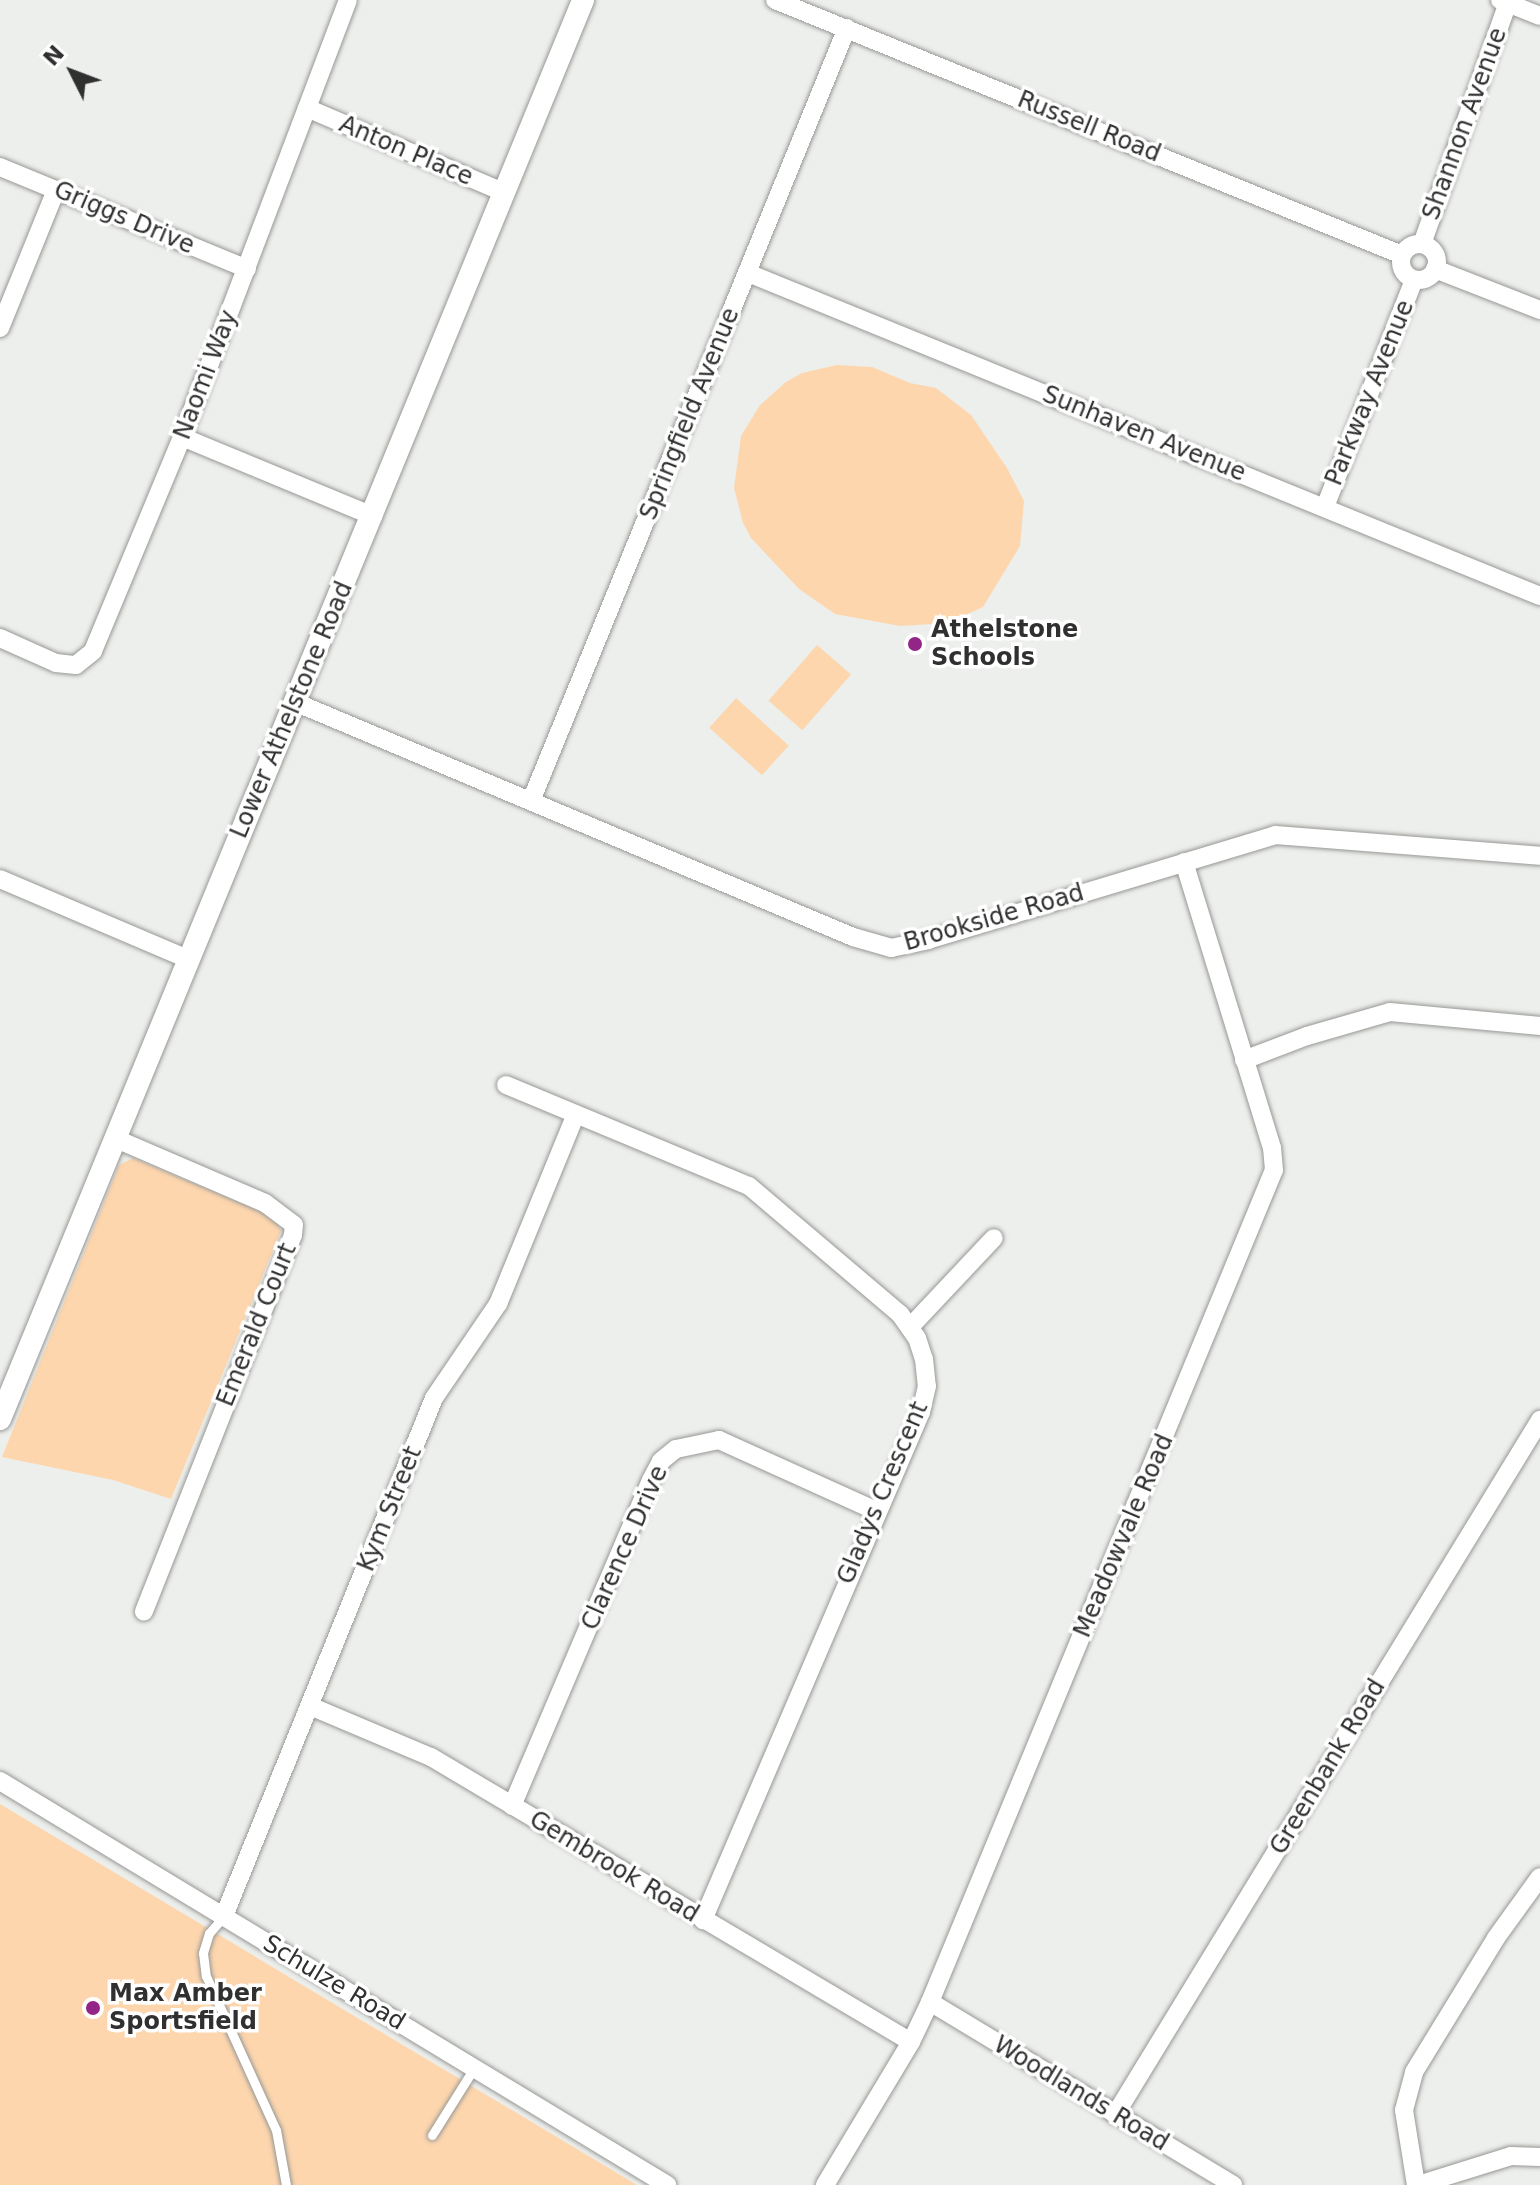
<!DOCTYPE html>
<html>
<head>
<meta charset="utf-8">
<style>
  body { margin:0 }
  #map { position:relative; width:1540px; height:2185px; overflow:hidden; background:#edefec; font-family:"DejaVu Sans",sans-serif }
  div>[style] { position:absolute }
  .green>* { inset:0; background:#fdd6ae; transform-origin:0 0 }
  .roads { filter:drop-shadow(0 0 2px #979895) drop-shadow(0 0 2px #979895) }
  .service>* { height:9px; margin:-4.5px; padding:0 4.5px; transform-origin:4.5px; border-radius:4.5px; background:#fff }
  .minor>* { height:18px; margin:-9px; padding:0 9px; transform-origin:9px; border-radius:9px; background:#fff }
  .minor>.ring { margin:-9px; padding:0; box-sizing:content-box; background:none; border:18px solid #fff; border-radius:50% }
  .tertiary>* { height:22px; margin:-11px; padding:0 11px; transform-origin:11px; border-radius:11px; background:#fff }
  .dots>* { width:22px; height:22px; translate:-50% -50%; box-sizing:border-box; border:4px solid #fff; border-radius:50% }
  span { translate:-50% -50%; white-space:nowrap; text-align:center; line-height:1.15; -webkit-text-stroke:7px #fff; paint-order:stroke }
  .street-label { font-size:24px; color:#2f302f }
  .poi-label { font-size:24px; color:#2f302f; font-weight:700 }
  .left { translate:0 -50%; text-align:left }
  .north { position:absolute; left:32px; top:32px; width:80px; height:80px; -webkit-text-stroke:6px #fff; paint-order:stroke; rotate:312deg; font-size:22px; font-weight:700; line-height:32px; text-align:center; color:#2f302f }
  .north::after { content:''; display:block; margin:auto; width:28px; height:36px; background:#2f302f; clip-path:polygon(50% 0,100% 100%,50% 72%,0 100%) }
</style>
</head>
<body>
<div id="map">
  <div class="green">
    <div style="clip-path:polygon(837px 365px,872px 367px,910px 383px,936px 388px,971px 415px,1007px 468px,1024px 501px,1020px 546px,983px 607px,948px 623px,900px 626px,835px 614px,799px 589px,751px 538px,743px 523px,734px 488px,741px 436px,760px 405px,786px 382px,802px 373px)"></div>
    <div style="left:817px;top:645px;width:45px;height:74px;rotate:41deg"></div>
    <div style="left:736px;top:698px;width:71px;height:40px;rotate:42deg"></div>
    <div style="clip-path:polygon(133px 1158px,274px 1217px,281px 1231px,171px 1499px,113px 1480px,2px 1457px,119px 1165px)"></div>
    <div style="clip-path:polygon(0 1804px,637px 2185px,0 2185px)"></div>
  </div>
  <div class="roads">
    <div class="service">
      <div style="left:224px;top:1916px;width:23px;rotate:131deg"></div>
      <div style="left:209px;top:1933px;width:21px;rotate:107deg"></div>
      <div style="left:203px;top:1953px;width:23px;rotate:83deg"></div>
      <div style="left:206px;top:1976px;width:169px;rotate:65.6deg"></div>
      <div style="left:276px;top:2130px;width:56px;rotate:79.7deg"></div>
      <div style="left:432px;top:2135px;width:79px;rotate:-57.9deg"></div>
    </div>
    <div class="minor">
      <div style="left:775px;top:0;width:677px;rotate:22.13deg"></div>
      <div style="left:1500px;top:0;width:43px;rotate:21.8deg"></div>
      <div style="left:307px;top:108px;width:215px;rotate:23.2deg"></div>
      <div style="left:0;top:167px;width:267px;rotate:22.4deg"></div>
      <div class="ring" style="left:1401px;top:244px;width:18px;height:18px"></div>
      <div style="left:1422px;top:244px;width:256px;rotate:-70.4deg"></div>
      <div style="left:1435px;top:269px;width:113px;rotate:21.3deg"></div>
      <div style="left:748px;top:273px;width:855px;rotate:22.19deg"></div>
      <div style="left:0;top:328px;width:149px;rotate:-67.9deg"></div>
      <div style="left:182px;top:437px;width:207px;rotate:22.5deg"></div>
      <div style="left:1325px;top:507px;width:244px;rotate:-68.6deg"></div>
      <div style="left:0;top:638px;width:61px;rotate:24.1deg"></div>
      <div style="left:56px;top:663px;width:20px;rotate:6deg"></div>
      <div style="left:76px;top:665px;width:22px;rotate:-39deg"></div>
      <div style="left:93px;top:651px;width:232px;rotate:-67.4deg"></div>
      <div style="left:182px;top:437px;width:467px;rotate:-69.2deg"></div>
      <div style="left:297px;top:703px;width:603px;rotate:22.82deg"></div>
      <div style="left:853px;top:937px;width:40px;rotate:16deg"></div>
      <div style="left:891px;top:948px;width:38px;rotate:-12deg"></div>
      <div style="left:928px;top:940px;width:363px;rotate:-16.8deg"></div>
      <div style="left:1275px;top:835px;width:266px;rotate:4.5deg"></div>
      <div style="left:531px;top:801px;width:835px;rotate:-67.77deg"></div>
      <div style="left:0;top:879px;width:204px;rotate:23.1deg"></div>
      <div style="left:1244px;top:1060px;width:67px;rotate:-20.9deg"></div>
      <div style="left:1307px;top:1036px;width:86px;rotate:-16.1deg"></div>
      <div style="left:1390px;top:1012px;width:151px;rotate:5.3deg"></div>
      <div style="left:506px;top:1085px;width:263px;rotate:22.6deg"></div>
      <div style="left:749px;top:1186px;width:198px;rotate:40.3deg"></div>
      <div style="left:900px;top:1314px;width:29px;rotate:55deg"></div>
      <div style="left:917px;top:1338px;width:22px;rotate:72deg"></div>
      <div style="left:924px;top:1359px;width:27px;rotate:84deg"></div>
      <div style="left:927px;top:1386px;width:27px;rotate:103deg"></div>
      <div style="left:921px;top:1412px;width:553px;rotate:113.23deg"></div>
      <div style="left:114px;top:1138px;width:164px;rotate:23.3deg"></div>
      <div style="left:265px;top:1203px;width:36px;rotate:37deg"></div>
      <div style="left:294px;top:1225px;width:10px;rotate:96deg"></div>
      <div style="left:293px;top:1235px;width:405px;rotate:111.6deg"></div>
      <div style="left:910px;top:1327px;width:122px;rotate:-46.7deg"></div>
      <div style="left:310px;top:1706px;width:131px;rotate:22.9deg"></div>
      <div style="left:431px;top:1757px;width:558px;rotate:30.7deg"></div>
      <div style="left:0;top:1781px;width:780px;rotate:31.2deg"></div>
      <div style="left:512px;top:1806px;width:354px;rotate:-66.9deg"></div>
      <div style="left:651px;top:1480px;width:21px;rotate:-62deg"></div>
      <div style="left:661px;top:1461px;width:19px;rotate:-39deg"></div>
      <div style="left:676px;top:1449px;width:44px;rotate:-11.8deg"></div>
      <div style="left:719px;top:1440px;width:172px;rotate:24.3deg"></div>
      <div style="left:224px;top:1916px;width:559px;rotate:-67.93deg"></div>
      <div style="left:434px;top:1398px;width:114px;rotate:-55.8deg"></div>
      <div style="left:498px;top:1304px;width:205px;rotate:-67.7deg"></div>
      <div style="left:930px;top:2002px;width:354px;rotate:31.1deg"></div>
      <div style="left:1115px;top:2115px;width:815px;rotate:-58.55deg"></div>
      <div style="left:825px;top:2185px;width:167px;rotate:-59deg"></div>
      <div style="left:911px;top:2042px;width:44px;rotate:-64.6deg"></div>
      <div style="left:930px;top:2002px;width:900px;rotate:-67.54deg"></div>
      <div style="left:1274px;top:1170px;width:22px;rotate:-95deg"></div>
      <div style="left:1272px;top:1148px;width:299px;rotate:-107.1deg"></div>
      <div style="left:1416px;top:2185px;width:76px;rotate:-99.1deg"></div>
      <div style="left:1404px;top:2110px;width:39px;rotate:-75deg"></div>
      <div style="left:1414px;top:2072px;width:157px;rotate:-58.5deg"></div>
      <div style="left:1496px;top:1938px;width:75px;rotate:-54.2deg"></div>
      <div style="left:1418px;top:2185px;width:97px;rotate:-17.3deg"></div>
      <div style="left:1511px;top:2156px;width:29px;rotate:2deg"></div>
    </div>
    <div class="tertiary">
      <div style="left:0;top:1419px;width:1534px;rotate:-67.66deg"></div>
    </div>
  </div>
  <div class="dots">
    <div style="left:915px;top:644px;background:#932587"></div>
    <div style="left:93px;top:2008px;background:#932587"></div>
  </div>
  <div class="street-label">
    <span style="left:1465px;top:124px;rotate:-70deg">Shannon Avenue</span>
    <span style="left:1089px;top:127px;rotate:22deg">Russell Road</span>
    <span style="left:406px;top:151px;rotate:23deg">Anton Place</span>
    <span style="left:124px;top:218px;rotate:23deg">Griggs Drive</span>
    <span style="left:206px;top:375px;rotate:-69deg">Naomi Way</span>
    <span style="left:1370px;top:393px;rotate:-68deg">Parkway Avenue</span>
    <span style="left:690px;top:414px;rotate:-68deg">Springfield Avenue</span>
    <span style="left:1144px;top:434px;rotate:22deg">Sunhaven Avenue</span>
    <span style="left:292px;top:710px;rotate:-67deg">Lower Athelstone Road</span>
    <span style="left:994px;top:918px;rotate:-16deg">Brookside Road</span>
    <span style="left:257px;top:1325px;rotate:-68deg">Emerald Court</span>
    <span style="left:883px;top:1493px;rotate:-67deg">Gladys Crescent</span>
    <span style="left:390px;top:1509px;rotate:-68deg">Kym Street</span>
    <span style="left:1124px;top:1536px;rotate:-67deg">Meadowvale Road</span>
    <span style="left:625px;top:1548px;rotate:-66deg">Clarence Drive</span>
    <span style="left:1328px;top:1767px;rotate:-59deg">Greenbank Road</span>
    <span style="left:614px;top:1867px;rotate:31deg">Gembrook Road</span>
    <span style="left:334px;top:1983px;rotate:31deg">Schulze Road</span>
    <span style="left:1081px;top:2094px;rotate:31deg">Woodlands Road</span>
  </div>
  <div class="poi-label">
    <span class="left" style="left:931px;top:644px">Athelstone<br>Schools</span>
    <span class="left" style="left:109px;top:2008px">Max Amber<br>Sportsfield</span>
  </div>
  <div class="north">N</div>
</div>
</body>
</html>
